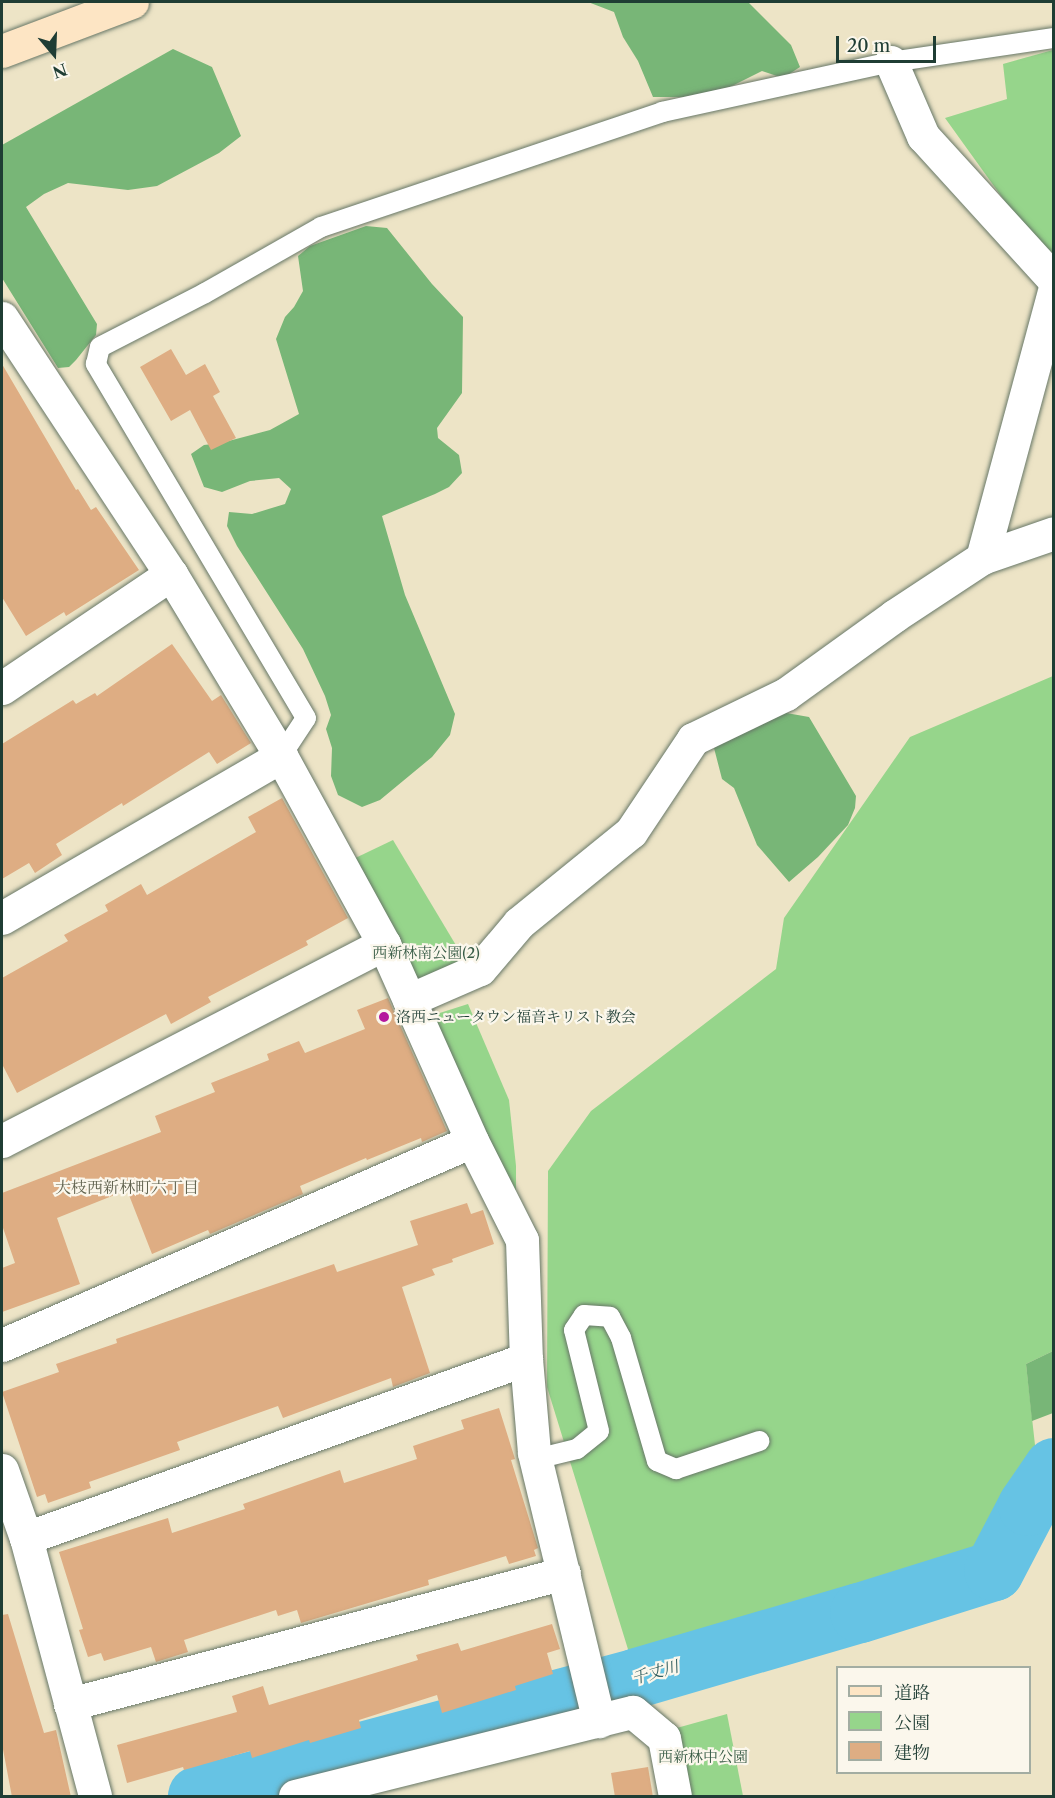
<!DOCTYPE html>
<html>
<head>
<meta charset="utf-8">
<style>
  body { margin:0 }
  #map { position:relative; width:1055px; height:1798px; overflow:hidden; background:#ede4c6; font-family:"Libre Caslon Text","Noto Serif JP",serif }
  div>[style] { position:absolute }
  .green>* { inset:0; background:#96d58b }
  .forest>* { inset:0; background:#78b677 }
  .river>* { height:60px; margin:-30px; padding:0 30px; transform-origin:30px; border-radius:30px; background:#66c3e4 }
  .building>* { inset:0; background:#dead83 }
  .roads { filter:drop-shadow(0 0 2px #677767) drop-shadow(0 0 2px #677767) }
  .service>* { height:20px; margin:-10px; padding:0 10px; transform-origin:10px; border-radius:10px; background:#fff }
  .minor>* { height:33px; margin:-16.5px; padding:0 16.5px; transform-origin:16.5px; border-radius:16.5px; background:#fff }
  .secondary>* { height:33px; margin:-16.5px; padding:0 16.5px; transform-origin:16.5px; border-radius:16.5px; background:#fde5c4 }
  .dots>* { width:16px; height:16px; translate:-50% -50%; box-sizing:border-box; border:3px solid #fbf7ec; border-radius:50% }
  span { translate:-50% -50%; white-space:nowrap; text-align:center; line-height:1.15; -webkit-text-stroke:4.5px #fbf7ec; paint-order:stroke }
  .park-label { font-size:15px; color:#375b45 }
  .poi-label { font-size:15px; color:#1f3d34 }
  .left { translate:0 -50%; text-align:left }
  .neighbourhood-label { font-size:16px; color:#626450 }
  .water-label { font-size:16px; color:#315e60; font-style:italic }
  .frame { position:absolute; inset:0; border:3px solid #1f3d34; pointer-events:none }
  .legend { position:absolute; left:836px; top:1666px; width:195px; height:108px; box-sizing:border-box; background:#fbf7ec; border:2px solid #a3ada2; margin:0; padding:8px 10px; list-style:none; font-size:18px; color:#1f3d34 }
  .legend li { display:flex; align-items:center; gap:12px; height:30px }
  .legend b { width:30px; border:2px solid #a3ada2 }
  .north { position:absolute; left:24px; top:24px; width:60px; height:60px; -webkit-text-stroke:4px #fbf7ec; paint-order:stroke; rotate:161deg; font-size:16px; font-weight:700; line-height:24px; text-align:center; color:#1f3d34 }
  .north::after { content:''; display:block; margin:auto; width:21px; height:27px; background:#1f3d34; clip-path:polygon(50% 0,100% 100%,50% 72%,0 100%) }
  .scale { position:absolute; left:836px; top:36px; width:100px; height:27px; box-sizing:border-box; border:3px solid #1f3d34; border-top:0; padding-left:8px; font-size:18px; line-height:21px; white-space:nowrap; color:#1f3d34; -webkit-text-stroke:4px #fbf7ec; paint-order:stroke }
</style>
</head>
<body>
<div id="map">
  <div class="green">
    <div style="clip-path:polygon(1053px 50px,1053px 268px,945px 118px,1007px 99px,1003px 64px)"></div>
    <div style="clip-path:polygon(1053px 676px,1053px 1351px,1026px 1364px,1036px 1454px,978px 1558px,631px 1659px,547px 1387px,548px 1171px,591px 1111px,776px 969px,784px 918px,910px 737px)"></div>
    <div style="clip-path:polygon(393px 840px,469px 967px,411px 992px,347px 862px)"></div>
    <div style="clip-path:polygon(468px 1004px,509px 1100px,516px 1166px,516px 1227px,424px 1018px)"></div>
    <div style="clip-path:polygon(727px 1714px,743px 1796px,680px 1796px,666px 1731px)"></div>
  </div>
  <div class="forest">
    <div style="clip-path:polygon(588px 2px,748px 2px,791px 45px,800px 67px,783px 78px,762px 71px,730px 87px,691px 97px,653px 97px,638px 61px,623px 37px,614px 12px)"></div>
    <div style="clip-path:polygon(173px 49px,212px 67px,241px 136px,219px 153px,157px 186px,128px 190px,68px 183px,44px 194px,26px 207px,97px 324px,96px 335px,76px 360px,69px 367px,58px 368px,2px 278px,2px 145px)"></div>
    <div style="clip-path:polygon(366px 226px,387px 228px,432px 284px,463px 317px,462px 393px,437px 428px,438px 438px,459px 455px,462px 473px,449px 487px,435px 494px,382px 516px,405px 595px,455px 714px,450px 735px,432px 757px,380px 800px,362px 807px,338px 795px,331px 776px,332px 748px,326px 729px,331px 715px,325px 696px,303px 649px,237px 546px,227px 526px,229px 512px,252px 514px,285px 504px,291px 489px,279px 478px,250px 481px,222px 492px,204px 487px,191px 454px,204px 445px,221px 443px,270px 430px,299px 414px,276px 339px,285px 317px,294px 307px,303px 291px,298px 256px,310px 246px)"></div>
    <div style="clip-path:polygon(775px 711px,809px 717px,856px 796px,855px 808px,848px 825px,818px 857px,789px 882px,757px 845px,734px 788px,722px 779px,714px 748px,749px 723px)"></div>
    <div style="clip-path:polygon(1053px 1351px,1053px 1413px,1032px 1421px,1026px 1364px)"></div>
  </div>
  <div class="river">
    <div style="left:198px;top:1796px;width:455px;rotate:-15deg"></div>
    <div style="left:637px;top:1678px;width:232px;rotate:-16.3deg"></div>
    <div style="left:860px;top:1613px;width:140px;rotate:-17.4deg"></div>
    <div style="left:994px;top:1571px;width:73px;rotate:-62.4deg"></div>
    <div style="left:1028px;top:1506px;width:46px;rotate:-55.6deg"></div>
  </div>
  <div class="building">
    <div style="clip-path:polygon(171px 349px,186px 375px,205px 364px,220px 392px,213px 396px,236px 438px,211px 450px,190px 410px,171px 421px,140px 367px)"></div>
    <div style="clip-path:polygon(2px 364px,76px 490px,78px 489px,91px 510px,96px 507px,139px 570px,66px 616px,64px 612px,26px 636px,2px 597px)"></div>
    <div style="clip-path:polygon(172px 644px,212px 701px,221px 695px,251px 743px,217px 764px,209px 752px,123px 806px,122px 803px,56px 844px,62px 855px,35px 873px,29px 863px,2px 879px,2px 744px,73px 700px,76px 704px,95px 693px,97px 696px)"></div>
    <div style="clip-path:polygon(282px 798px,348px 918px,306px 941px,308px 945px,208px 997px,211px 1002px,171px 1024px,166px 1014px,17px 1093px,2px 1064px,2px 978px,68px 941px,64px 935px,108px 911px,105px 905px,141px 884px,147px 895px,256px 832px,248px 817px)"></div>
    <div style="clip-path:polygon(388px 998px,447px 1131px,422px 1142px,421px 1138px,367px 1160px,366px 1158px,300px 1186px,303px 1194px,210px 1234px,208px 1230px,152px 1254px,127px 1190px,57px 1218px,80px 1284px,2px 1312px,2px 1268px,15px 1263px,2px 1225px,2px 1193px,161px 1132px,155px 1116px,215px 1092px,211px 1083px,269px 1060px,267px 1054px,299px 1041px,305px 1053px,365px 1029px,357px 1010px)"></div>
    <div style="clip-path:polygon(467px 1203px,471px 1214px,483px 1210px,494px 1244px,452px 1259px,453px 1262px,432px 1269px,435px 1275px,402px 1287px,430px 1373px,393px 1387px,391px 1378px,283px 1418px,278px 1406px,177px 1442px,180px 1450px,89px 1482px,91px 1488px,48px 1503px,45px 1494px,37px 1497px,2px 1392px,59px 1372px,56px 1364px,117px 1343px,116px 1339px,334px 1264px,337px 1272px,418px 1245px,410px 1221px)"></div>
    <div style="clip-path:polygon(499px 1408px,515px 1459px,511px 1460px,538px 1548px,534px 1550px,536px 1556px,509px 1564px,506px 1556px,428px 1580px,429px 1585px,301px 1623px,297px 1610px,278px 1616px,276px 1610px,184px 1640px,188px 1652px,156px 1662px,151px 1647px,104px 1661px,101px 1653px,88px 1657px,79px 1630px,83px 1629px,59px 1552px,168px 1518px,172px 1533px,245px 1509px,243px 1504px,340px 1470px,344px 1483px,417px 1459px,413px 1446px,464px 1429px,461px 1420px)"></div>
    <div style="clip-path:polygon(8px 1614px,44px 1733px,56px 1730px,71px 1797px,12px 1797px,2px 1744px,2px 1615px)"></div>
    <div style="clip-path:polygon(552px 1624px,560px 1649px,547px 1653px,553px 1674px,515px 1686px,516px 1690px,442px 1713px,437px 1695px,359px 1720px,361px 1728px,310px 1743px,309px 1740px,252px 1758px,250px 1751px,184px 1770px,183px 1767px,127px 1783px,117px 1745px,237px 1712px,232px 1696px,263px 1686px,269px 1705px,418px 1660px,416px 1655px,458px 1643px,461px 1651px)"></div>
    <div style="clip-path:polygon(648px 1767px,653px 1797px,615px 1797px,611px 1773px)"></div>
  </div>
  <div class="roads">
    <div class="service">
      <div style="left:281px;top:756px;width:45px;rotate:-56.7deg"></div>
      <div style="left:306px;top:718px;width:412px;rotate:-120.7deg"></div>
      <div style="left:96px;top:364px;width:17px;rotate:-77deg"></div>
      <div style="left:100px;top:347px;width:118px;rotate:-27.2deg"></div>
      <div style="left:205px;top:293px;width:133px;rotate:-29.6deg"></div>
      <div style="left:321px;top:227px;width:360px;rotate:-18.6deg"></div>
      <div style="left:662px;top:112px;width:234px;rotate:-12.3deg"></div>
      <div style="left:891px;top:62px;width:165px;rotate:-8.4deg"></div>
      <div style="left:536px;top:1459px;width:42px;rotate:-13.7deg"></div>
      <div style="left:577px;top:1449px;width:28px;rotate:-39deg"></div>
      <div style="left:599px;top:1431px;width:104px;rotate:-103.9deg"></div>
      <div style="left:574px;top:1330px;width:18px;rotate:-56deg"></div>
      <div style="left:584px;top:1315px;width:26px;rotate:4deg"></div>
      <div style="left:610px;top:1317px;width:24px;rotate:62deg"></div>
      <div style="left:621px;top:1338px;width:128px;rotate:73.7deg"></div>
      <div style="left:657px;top:1461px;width:21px;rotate:23deg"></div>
      <div style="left:676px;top:1469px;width:88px;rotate:-18.6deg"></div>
    </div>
    <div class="minor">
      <div style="left:891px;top:62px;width:81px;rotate:66.6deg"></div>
      <div style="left:923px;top:136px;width:195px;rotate:47.7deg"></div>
      <div style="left:2px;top:318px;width:307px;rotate:56.6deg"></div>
      <div style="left:171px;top:574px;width:213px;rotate:58.9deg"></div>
      <div style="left:281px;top:756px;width:214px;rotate:61.3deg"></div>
      <div style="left:384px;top:944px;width:216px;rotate:65.9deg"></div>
      <div style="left:472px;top:1141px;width:111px;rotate:63.2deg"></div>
      <div style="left:522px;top:1240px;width:119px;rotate:88.1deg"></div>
      <div style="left:526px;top:1359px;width:94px;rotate:85.1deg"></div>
      <div style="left:534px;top:1453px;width:276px;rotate:76.4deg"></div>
      <div style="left:982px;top:558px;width:277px;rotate:-74.9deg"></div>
      <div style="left:2px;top:688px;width:204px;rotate:-34deg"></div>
      <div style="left:2px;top:918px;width:323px;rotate:-30.1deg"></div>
      <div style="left:409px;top:1000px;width:77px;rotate:-23.6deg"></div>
      <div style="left:480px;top:969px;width:60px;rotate:-49.7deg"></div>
      <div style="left:519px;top:923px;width:144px;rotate:-39.1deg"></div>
      <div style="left:631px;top:832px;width:112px;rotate:-56.3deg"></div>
      <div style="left:693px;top:739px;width:103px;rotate:-25.8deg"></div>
      <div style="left:786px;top:694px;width:133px;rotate:-35.8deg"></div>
      <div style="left:894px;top:616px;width:105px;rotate:-33.4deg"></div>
      <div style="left:982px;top:558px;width:76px;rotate:-19.1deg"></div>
      <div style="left:2px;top:1141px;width:430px;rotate:-27.3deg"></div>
      <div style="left:2px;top:1345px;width:512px;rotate:-23.46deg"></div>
      <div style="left:2px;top:1470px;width:72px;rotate:70.6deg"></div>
      <div style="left:26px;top:1538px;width:267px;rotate:75deg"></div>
      <div style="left:26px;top:1538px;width:531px;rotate:-19.7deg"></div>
      <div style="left:70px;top:1704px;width:511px;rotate:-14.85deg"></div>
      <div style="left:295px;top:1796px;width:348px;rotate:-14deg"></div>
      <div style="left:633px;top:1712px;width:40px;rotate:40deg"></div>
      <div style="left:664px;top:1738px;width:59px;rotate:79.3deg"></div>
    </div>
    <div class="secondary">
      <div style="left:2px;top:51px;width:139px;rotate:-20.7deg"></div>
    </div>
  </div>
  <div class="dots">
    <div style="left:384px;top:1017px;background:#b5179e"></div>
  </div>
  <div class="park-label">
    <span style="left:426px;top:953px">西新林南公園(2)</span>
    <span style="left:703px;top:1757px">西新林中公園</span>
  </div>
  <div class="poi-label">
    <span class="left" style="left:396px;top:1017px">洛西ニュータウン福音キリスト教会</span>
  </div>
  <div class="neighbourhood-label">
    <span style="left:127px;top:1187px">大枝西新林町六丁目</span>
  </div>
  <div class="water-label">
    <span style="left:655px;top:1672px;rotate:-16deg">千丈川</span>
  </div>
  <div class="frame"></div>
  <ul class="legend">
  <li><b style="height:8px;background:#fde5c4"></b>道路</li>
  <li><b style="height:16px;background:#96d58b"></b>公園</li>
  <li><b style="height:16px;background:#dead83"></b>建物</li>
  </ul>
  <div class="north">N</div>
  <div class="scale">20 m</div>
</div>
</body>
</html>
